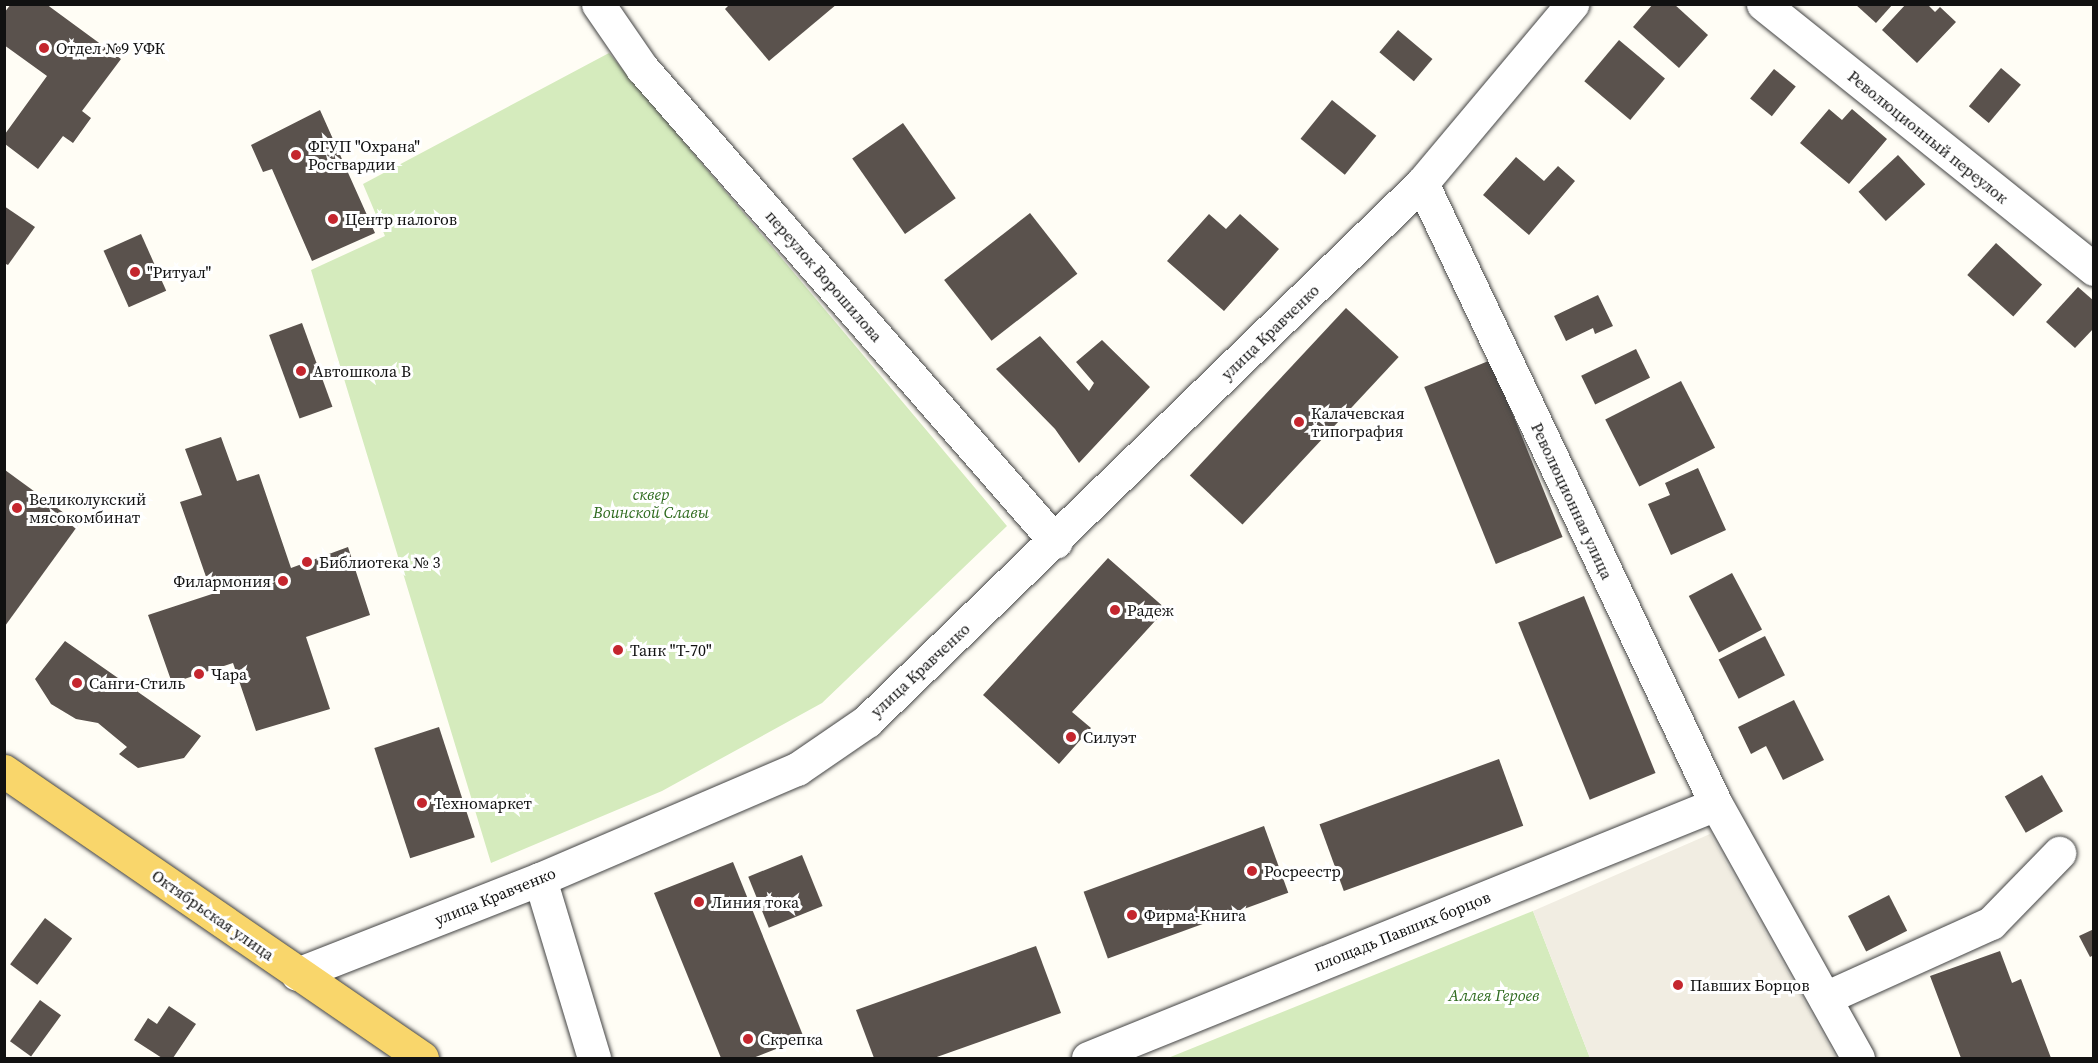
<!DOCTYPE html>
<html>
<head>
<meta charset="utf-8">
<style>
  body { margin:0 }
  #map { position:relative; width:2098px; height:1063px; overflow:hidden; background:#fffdf5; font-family:"Source Serif 4",serif }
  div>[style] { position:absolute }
  .green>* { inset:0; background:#d5ebbd }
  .plaza>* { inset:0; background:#f1ede2 }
  .building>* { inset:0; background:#5a524d; transform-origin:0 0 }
  .roads { filter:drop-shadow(0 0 2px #444) drop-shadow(0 0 2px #444) }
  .minor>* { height:33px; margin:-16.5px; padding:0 16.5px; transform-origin:16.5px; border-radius:16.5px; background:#fff }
  .major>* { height:33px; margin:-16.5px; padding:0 16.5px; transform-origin:16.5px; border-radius:16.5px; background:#f9d66b }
  .dots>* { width:16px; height:16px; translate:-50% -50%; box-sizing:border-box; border:3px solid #fff; border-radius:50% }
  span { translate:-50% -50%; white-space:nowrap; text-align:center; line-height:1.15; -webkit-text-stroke:6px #fff; paint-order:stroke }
  .poi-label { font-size:16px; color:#111 }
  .left { translate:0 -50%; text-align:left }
  .right { translate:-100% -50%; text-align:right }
  .street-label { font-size:16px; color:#111 }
  .park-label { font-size:16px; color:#2f6b1f; font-style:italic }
  .frame { position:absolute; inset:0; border:6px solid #111; pointer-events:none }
</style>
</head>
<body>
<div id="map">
  <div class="green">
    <div style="clip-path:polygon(609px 53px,1007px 526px,822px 703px,662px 791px,491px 863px,311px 270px,385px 236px,363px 184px)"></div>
    <div style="clip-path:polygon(1533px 911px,1590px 1058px,1168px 1058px)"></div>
  </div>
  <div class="plaza">
    <div style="clip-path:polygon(1710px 834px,1836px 1058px,1590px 1058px,1533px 911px)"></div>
  </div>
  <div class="building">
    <div style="clip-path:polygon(11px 4px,46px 4px,121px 59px,82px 111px,91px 118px,73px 143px,63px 136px,38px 169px,5px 144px,5px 134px,47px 76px,4px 45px,4px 13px)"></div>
    <div style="clip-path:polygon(730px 4px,837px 4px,769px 61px,725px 9px)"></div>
    <div style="clip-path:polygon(1653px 4px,1674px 4px,1708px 35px,1679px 68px,1633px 27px)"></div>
    <div style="clip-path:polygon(1855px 4px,1893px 4px,1876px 23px)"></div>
    <div style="clip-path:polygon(1906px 4px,1927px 4px,1935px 12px,1940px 7px,1956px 22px,1917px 63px,1882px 30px)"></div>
    <div style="left:1398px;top:30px;width:45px;height:29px;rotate:40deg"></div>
    <div style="left:1619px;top:40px;width:60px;height:54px;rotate:40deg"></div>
    <div style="left:2001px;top:68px;width:26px;height:50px;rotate:40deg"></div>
    <div style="left:1774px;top:69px;width:28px;height:38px;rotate:39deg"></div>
    <div style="left:1332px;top:100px;width:57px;height:50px;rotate:39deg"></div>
    <div style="clip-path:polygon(1829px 109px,1842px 120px,1852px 109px,1887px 139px,1849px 184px,1800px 143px)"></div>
    <div style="clip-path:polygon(320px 110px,375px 233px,312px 261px,272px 169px,263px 172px,251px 145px)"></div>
    <div style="left:903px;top:123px;width:92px;height:62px;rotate:55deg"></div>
    <div style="left:1898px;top:155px;width:40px;height:54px;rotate:47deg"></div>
    <div style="clip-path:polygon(1516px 157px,1544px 181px,1558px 166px,1575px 181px,1529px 235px,1483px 195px)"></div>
    <div style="clip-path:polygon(4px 206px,35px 227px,8px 265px,4px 263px)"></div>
    <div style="left:1030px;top:213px;width:77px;height:109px;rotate:52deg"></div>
    <div style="clip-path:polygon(1209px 214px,1226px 229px,1240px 214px,1279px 249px,1224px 311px,1167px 261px)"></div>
    <div style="left:141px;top:234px;width:62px;height:41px;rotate:66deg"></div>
    <div style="left:1996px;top:243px;width:62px;height:43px;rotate:42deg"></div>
    <div style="clip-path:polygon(2078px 287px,2094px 301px,2094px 328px,2075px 348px,2046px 322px)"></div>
    <div style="clip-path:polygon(1598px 295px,1613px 326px,1595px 334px,1593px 328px,1566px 341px,1554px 316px)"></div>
    <div style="left:1346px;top:308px;width:72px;height:229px;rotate:43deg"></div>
    <div style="left:302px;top:323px;width:89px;height:35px;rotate:70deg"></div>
    <div style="clip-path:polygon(1040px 336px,1089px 391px,1094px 383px,1076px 362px,1102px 340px,1150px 387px,1079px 463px,1055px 429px,996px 369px)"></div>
    <div style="left:1636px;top:349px;width:32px;height:61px;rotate:64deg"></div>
    <div style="left:1491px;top:360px;width:191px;height:72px;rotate:68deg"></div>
    <div style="left:1681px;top:381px;width:75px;height:85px;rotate:63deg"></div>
    <div style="clip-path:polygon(221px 437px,237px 481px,259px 474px,291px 568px,348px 547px,370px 615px,306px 637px,330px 709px,256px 731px,233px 663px,172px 683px,148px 615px,212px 594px,180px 502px,202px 495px,185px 449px)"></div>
    <div style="clip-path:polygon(1698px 468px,1726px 530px,1671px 555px,1648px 504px,1670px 495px,1665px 483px)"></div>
    <div style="clip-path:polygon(5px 470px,79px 524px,5px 626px)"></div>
    <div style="clip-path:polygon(1108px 558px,1166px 609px,1072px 712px,1091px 728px,1059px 764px,983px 695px)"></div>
    <div style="left:1732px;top:573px;width:64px;height:49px;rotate:62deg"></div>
    <div style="left:1584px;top:596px;width:191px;height:71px;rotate:68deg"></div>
    <div style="left:1765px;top:636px;width:44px;height:52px;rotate:63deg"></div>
    <div style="clip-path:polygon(65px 641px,201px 736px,184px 758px,138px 768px,119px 754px,127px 747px,98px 723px,76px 719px,51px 704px,35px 679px)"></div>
    <div style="clip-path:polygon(1794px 700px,1824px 760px,1783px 780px,1766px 746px,1751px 754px,1738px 727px)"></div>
    <div style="left:439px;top:727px;width:116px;height:68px;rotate:72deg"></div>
    <div style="left:1499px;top:759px;width:71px;height:191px;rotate:70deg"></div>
    <div style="left:2042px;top:775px;width:42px;height:43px;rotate:60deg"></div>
    <div style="left:1264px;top:826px;width:71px;height:192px;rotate:70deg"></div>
    <div style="left:802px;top:855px;width:55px;height:58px;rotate:68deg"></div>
    <div style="clip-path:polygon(733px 862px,804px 1038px,753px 1058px,721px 1058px,654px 893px)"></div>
    <div style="left:1889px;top:895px;width:40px;height:46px;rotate:63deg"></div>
    <div style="left:45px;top:918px;width:34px;height:58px;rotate:37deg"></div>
    <div style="clip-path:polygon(2094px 929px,2094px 955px,2090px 957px,2079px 936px)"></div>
    <div style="clip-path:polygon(1036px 946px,1061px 1013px,934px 1058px,874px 1058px,856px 1010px)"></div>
    <div style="clip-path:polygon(2000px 951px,2012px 983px,2021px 979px,2051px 1058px,1961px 1058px,1930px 976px)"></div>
    <div style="left:40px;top:1000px;width:26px;height:51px;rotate:36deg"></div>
    <div style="clip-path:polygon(169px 1006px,196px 1024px,173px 1058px,162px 1058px,134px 1040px,148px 1018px,157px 1024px)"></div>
  </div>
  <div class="roads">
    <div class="minor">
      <div style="left:598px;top:4px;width:78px;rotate:55.5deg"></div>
      <div style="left:642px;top:68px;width:629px;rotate:48.87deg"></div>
      <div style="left:1763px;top:4px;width:424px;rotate:38.7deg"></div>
      <div style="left:1422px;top:183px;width:687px;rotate:64.67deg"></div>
      <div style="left:1716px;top:804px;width:291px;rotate:60.8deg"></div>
      <div style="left:540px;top:879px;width:187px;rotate:73.2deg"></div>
      <div style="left:297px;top:974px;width:261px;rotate:-21.4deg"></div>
      <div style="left:540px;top:879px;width:280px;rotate:-23.2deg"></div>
      <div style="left:797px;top:769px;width:85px;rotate:-34.4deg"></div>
      <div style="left:867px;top:721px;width:773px;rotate:-44.11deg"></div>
      <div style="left:1422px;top:183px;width:234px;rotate:-50deg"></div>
      <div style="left:1825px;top:998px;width:182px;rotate:-24.3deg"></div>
      <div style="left:1991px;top:923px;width:98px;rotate:-45.8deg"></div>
      <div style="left:1088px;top:1058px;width:677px;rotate:-22.02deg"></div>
    </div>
    <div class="major">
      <div style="left:4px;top:771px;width:507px;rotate:34.47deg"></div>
    </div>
  </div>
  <div class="dots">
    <div style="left:44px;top:48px;background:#c4262e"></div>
    <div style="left:296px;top:155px;background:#c4262e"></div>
    <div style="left:333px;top:219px;background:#c4262e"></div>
    <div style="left:135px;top:272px;background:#c4262e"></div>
    <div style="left:301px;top:371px;background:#c4262e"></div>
    <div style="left:1299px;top:422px;background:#c4262e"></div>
    <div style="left:17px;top:508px;background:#c4262e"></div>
    <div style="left:307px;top:562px;background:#c4262e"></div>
    <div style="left:283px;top:581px;background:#c4262e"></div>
    <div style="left:1115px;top:610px;background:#c4262e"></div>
    <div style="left:618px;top:650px;background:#c4262e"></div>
    <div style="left:199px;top:674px;background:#c4262e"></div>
    <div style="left:77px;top:683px;background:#c4262e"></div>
    <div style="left:1071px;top:737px;background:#c4262e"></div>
    <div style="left:422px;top:803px;background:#c4262e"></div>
    <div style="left:1252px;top:871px;background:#c4262e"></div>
    <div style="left:699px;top:902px;background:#c4262e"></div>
    <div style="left:1132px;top:915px;background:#c4262e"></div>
    <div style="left:1678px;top:985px;background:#c4262e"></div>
    <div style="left:748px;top:1039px;background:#c4262e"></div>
  </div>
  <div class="poi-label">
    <span class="left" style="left:56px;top:48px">Отдел №9 УФК</span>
    <span class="left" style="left:308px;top:155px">ФГУП "Охрана"<br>Росгвардии</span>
    <span class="left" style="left:345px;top:219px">Центр налогов</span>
    <span class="left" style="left:147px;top:272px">"Ритуал"</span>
    <span class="left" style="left:313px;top:371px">Автошкола В</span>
    <span class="left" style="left:1311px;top:422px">Калачевская<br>типография</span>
    <span class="left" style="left:29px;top:508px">Великолукский<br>мясокомбинат</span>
    <span class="left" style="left:319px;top:562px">Библиотека № 3</span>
    <span class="right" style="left:271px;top:581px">Филармония</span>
    <span class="left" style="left:1127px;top:610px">Радеж</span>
    <span class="left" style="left:630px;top:650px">Танк "Т-70"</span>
    <span class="left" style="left:211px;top:674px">Чара</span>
    <span class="left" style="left:89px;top:683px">Санги-Стиль</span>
    <span class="left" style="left:1083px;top:737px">Силуэт</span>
    <span class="left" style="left:434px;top:803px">Техномаркет</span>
    <span class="left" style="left:1264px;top:871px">Росреестр</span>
    <span class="left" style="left:711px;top:902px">Линия тока</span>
    <span class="left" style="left:1144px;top:915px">Фирма-Книга</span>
    <span class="left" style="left:1690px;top:985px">Павших Борцов</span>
    <span class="left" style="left:760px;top:1039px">Скрепка</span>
  </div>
  <div class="street-label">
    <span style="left:1928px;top:137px;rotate:39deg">Революционный переулок</span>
    <span style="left:824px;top:276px;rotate:49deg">переулок Ворошилова</span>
    <span style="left:1270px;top:332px;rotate:-44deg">улица Кравченко</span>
    <span style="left:1572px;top:501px;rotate:65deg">Революционная улица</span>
    <span style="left:920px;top:670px;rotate:-43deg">улица Кравченко</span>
    <span style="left:495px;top:896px;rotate:-22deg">улица Кравченко</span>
    <span style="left:213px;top:915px;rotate:35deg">Октябрьская улица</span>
    <span style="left:1402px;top:931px;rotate:-22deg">площадь Павших борцов</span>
  </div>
  <div class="park-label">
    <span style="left:651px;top:503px">сквер<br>Воинской Славы</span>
    <span style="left:1494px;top:995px">Аллея Героев</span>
  </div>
  <div class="frame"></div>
</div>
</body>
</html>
